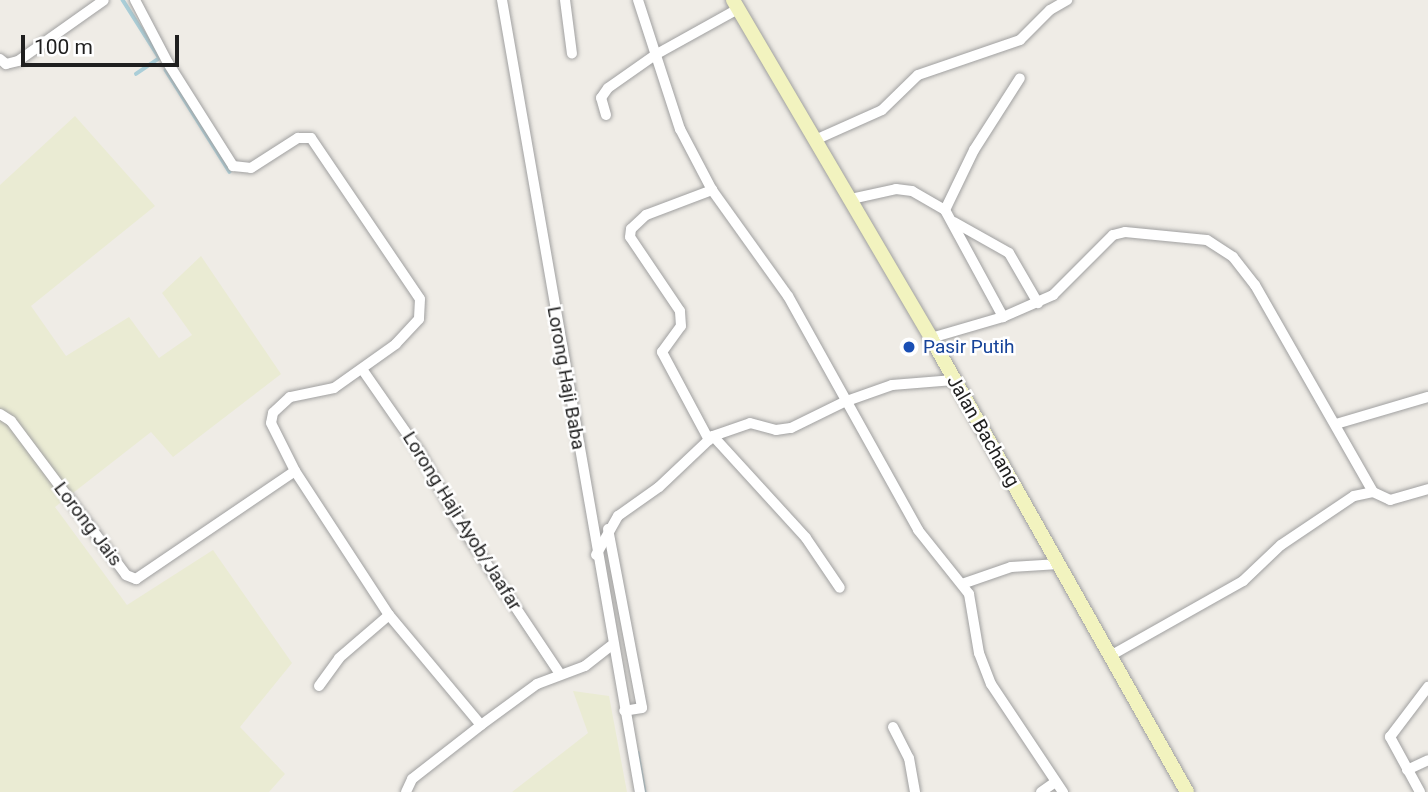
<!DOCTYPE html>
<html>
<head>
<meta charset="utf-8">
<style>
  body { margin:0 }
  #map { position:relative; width:1428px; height:792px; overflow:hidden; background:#efece6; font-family:Roboto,sans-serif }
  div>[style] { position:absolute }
  .farmland>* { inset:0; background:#eaebd3 }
  .stream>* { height:3.5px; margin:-1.75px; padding:0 1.75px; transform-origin:1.75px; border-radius:1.75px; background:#aaced8 }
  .roads { filter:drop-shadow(0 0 2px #a0a0a0) drop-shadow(0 0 2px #a0a0a0) }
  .street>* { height:10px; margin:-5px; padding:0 5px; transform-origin:5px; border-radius:5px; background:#fff }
  .secondary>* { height:14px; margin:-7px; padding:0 7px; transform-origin:7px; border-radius:7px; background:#f2f3bf }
  .dots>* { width:19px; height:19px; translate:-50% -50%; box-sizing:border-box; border:4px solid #fff; border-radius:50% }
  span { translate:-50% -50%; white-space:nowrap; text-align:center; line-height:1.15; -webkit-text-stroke:5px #fff; paint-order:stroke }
  .transit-label { font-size:19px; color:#164399 }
  .left { translate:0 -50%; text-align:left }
  .street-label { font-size:19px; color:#1f1f1f }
  .scale { position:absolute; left:21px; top:35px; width:158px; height:32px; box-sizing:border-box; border:4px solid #1f1f1f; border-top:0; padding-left:9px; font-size:21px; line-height:24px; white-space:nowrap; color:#1f1f1f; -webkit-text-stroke:5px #fff; paint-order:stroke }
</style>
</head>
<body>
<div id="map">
  <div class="farmland">
    <div style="clip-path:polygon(75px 116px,155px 206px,31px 306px,66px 356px,129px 317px,159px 358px,192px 335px,162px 293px,201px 256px,281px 374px,173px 457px,151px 432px,55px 507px,127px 605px,213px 550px,292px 663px,240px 727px,285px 774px,269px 792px,0 792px,0 185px)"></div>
    <div style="clip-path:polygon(573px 691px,609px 696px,627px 792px,512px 792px,588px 733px)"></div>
  </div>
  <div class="stream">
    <div style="left:123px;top:0;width:67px;rotate:57.7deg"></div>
    <div style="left:166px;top:70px;width:120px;rotate:57.9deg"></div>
    <div style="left:136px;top:74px;width:29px;rotate:-34deg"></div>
    <div style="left:638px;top:753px;width:40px;rotate:80deg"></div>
  </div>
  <div class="roads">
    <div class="street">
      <div style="left:135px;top:0;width:71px;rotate:62.4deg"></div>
      <div style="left:168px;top:63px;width:122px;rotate:57.7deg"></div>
      <div style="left:233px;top:166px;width:18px;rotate:6deg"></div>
      <div style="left:251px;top:168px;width:56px;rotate:-32.6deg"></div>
      <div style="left:298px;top:138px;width:13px"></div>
      <div style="left:311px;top:138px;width:194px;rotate:55.9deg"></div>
      <div style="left:420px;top:299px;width:20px;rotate:93deg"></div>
      <div style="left:419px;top:319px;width:34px;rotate:133deg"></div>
      <div style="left:396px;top:344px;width:76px;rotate:144.6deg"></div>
      <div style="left:334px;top:388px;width:45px;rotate:168.4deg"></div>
      <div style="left:290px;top:397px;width:23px;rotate:137deg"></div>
      <div style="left:273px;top:413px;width:10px;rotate:101deg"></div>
      <div style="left:271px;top:423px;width:54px;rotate:63.4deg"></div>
      <div style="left:295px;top:471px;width:172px;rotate:56.9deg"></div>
      <div style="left:389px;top:615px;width:143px;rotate:50.1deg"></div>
      <div style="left:481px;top:725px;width:69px;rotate:-36.2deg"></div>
      <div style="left:537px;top:684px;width:51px;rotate:-20.6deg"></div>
      <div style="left:585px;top:666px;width:34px;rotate:-38deg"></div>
      <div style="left:502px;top:0;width:804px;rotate:80.12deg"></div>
      <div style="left:565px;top:0;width:54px;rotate:82.6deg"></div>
      <div style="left:638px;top:0;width:136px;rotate:72deg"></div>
      <div style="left:680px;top:129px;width:69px;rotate:62.3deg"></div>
      <div style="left:712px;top:190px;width:130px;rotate:54.4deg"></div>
      <div style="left:788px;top:296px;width:268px;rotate:60.9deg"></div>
      <div style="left:918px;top:530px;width:82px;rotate:51.4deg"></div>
      <div style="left:969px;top:594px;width:60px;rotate:80.4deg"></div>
      <div style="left:979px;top:653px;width:33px;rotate:69deg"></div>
      <div style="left:991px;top:684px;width:130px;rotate:56.3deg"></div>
      <div style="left:0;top:59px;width:8px;rotate:40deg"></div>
      <div style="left:6px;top:64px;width:12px;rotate:-14deg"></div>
      <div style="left:18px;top:61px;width:105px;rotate:-35.3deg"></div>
      <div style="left:606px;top:115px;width:18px;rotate:-106deg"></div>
      <div style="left:601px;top:98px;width:12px;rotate:-55deg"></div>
      <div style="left:608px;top:88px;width:57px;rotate:-35.1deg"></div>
      <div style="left:655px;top:55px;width:95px;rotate:-29deg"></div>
      <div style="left:815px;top:140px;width:73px;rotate:-24.1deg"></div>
      <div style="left:882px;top:110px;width:50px;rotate:-44.2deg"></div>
      <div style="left:918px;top:75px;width:108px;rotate:-18.9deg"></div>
      <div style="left:1020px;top:40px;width:42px;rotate:-45deg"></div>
      <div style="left:1050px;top:10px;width:20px;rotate:-30deg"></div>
      <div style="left:851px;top:199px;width:46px;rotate:-12.5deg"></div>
      <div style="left:896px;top:189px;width:16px;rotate:7deg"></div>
      <div style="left:912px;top:191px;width:38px;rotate:30deg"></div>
      <div style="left:945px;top:210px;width:122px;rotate:61.5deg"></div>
      <div style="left:945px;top:210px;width:67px;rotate:-64.2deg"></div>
      <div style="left:974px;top:150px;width:85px;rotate:-57.4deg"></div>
      <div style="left:954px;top:222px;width:63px;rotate:29.4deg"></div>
      <div style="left:1009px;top:253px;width:58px;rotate:59.9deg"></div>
      <div style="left:931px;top:338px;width:75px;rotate:-16.3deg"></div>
      <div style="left:1003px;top:317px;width:55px;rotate:-23.7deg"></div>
      <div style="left:1053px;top:295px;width:85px;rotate:-45deg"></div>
      <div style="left:1113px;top:235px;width:12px;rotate:-14deg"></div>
      <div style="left:1125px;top:232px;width:82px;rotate:5.6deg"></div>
      <div style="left:1207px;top:240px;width:31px;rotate:33deg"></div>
      <div style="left:1233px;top:257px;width:36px;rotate:52deg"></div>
      <div style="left:1255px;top:285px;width:238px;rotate:60.3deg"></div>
      <div style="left:362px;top:369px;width:100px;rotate:55.2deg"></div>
      <div style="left:419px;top:451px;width:84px;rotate:60.7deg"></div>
      <div style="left:460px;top:524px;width:180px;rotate:56.3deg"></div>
      <div style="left:0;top:414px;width:13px;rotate:32deg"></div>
      <div style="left:11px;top:421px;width:192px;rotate:53.2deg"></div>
      <div style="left:126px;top:575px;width:11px;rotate:22deg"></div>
      <div style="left:136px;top:579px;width:192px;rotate:-34.2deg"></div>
      <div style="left:1336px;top:424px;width:96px;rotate:-16.4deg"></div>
      <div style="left:713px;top:436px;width:138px;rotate:47.6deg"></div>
      <div style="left:806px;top:538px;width:60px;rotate:55.8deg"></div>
      <div style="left:709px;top:440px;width:100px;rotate:-118.1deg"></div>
      <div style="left:662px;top:352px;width:32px;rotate:-54deg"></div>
      <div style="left:681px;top:326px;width:15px;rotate:-94deg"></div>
      <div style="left:680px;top:311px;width:89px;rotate:-124deg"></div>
      <div style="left:630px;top:237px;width:8px;rotate:-83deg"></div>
      <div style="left:631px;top:229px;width:21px;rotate:-43deg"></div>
      <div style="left:646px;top:215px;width:71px;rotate:-20.7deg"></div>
      <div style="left:608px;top:529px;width:182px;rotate:79.2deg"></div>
      <div style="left:642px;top:708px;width:18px;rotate:171deg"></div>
      <div style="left:596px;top:555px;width:45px;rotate:-60.6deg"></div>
      <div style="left:618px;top:516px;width:50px;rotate:-35.3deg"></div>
      <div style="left:659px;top:487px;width:74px;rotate:-43.4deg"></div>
      <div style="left:713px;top:436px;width:39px;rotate:-19deg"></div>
      <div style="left:750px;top:423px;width:27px;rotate:15deg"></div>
      <div style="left:776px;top:430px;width:15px;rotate:-8deg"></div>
      <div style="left:791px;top:428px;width:59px;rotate:-26.1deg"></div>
      <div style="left:844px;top:402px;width:51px;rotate:-19.5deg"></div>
      <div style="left:892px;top:385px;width:62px;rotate:-4.6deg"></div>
      <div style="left:962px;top:584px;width:52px;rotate:-19.1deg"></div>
      <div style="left:1011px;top:567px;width:48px;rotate:-3.6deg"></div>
      <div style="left:1110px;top:656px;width:153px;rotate:-29.4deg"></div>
      <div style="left:1243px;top:581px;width:52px;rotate:-43.5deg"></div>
      <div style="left:1281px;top:545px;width:88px;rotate:-33.9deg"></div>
      <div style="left:1354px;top:496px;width:19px;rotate:-12deg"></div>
      <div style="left:1373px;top:492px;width:19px;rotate:25deg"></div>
      <div style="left:1390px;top:500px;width:40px;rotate:-16deg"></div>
      <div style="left:319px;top:686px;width:34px;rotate:-54deg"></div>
      <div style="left:339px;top:658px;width:66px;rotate:-40.7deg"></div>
      <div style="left:893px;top:727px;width:35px;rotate:63deg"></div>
      <div style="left:909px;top:758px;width:35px;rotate:80deg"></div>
      <div style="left:1407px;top:770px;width:23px;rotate:-25deg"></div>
      <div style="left:406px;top:792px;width:14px;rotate:-65deg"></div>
      <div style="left:412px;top:779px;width:88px;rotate:-38deg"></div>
      <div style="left:1041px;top:792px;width:16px;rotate:-35deg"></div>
      <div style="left:1420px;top:792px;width:63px;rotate:-118.6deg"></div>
      <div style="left:1390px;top:737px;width:63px;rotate:-52.8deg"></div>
    </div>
    <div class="secondary">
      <div style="left:733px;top:0;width:392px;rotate:59.6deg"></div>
      <div style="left:931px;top:338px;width:521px;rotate:60.58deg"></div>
    </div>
  </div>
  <div class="dots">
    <div style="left:909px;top:347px;background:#1a4fb4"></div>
  </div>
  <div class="transit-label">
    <span class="left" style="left:923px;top:347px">Pasir Putih</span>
  </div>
  <div class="street-label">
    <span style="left:566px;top:378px;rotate:80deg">Lorong Haji Baba</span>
    <span style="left:983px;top:431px;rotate:60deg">Jalan Bachang</span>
    <span style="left:462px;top:521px;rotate:58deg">Lorong Haji Ayob/Jaafar</span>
    <span style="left:88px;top:524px;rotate:53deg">Lorong Jais</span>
  </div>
  <div class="scale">100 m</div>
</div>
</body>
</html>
